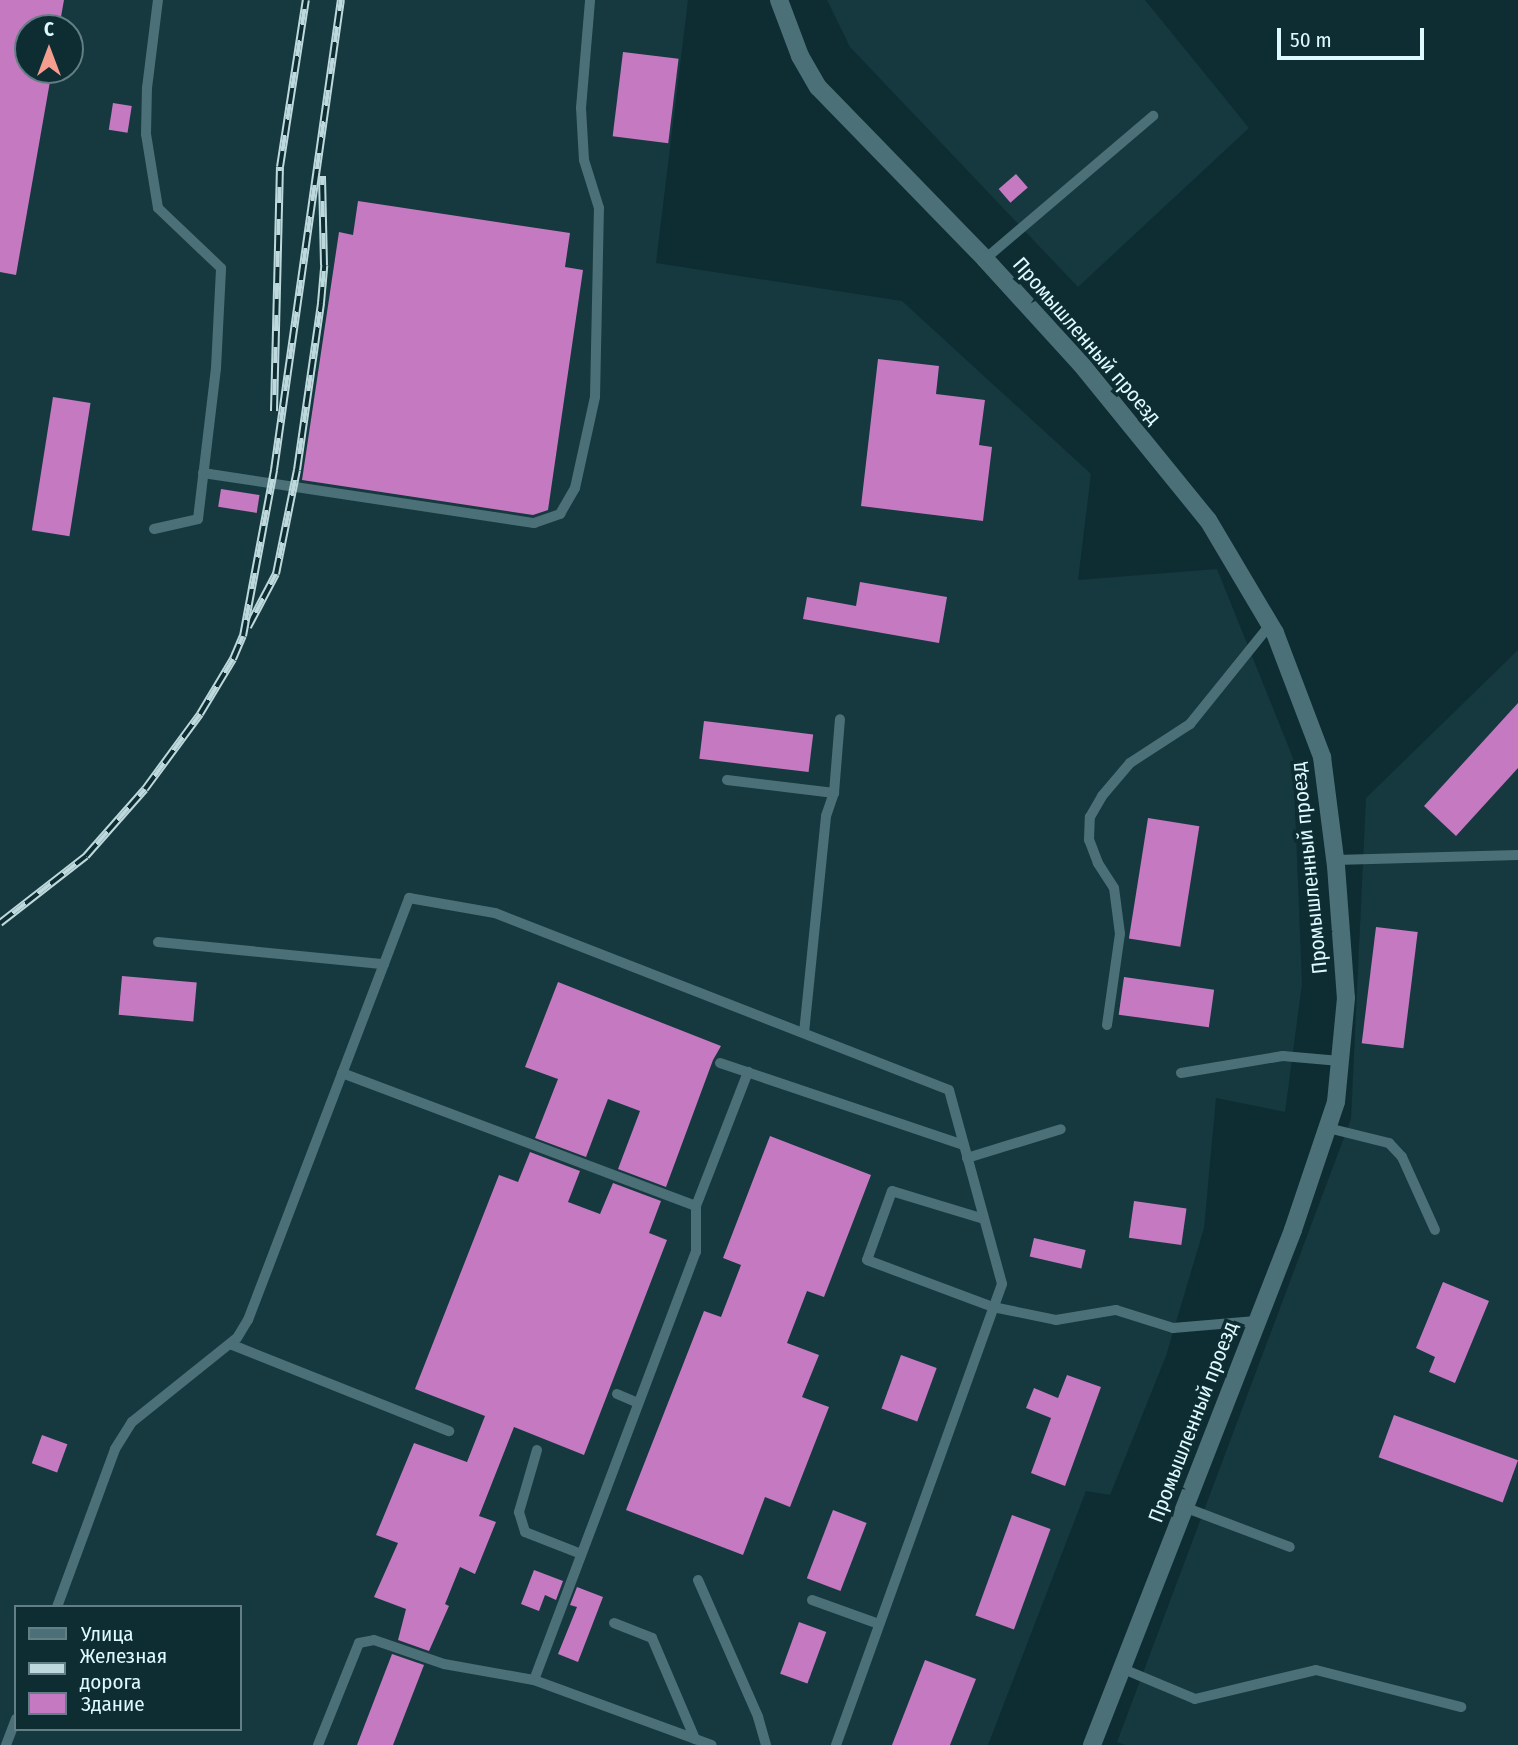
<!DOCTYPE html>
<html>
<head>
<meta charset="utf-8">
<style>
  body { margin:0 }
  #map { position:relative; width:1518px; height:1745px; overflow:hidden; background:#0d2d32; font-family:"Fira Sans Condensed",sans-serif }
  div>[style] { position:absolute }
  .built>* { inset:0; background:#15393e }
  .building>* { inset:0; background:#c579c1; transform-origin:0 0 }
  .lane>* { height:10px; margin:-5px; padding:0 5px; transform-origin:5px; border-radius:5px; background:#4c7077 }
  .street>* { height:18px; margin:-9px; padding:0 9px; transform-origin:9px; border-radius:9px; background:#4c7077 }
  .rail>* { height:8px; margin-top:-4px; transform-origin:0; background:repeating-linear-gradient(90deg,#0d2d32 0 16px,#bdd9dd 0 32px); box-sizing:border-box; border-block:2px solid #bdd9dd }
  span { translate:-50% -50%; white-space:nowrap; text-align:center; line-height:1.15; -webkit-text-stroke:7px #0d2d32; paint-order:stroke }
  .street-label { font-size:21px; color:#dffafe }
  .legend { position:absolute; left:14px; top:1605px; width:228px; height:126px; box-sizing:border-box; background:#0d2d32; border:2px solid #617f84; margin:0; padding:9px 12px; list-style:none; font-size:21px; color:#dffafe }
  .legend li { display:flex; align-items:center; gap:14px; height:35px }
  .legend b { width:35px; border:2px solid #617f84 }
  .north { position:absolute; left:14px; top:14px; width:70px; height:70px; box-sizing:border-box; background:#0d2d32; border:2px solid #617f84; border-radius:50%; rotate:0deg; font-size:19px; font-weight:700; line-height:28px; text-align:center; color:#dffafe }
  .north::after { content:''; display:block; margin:auto; width:24px; height:32px; background:#f59d8f; clip-path:polygon(50% 0,100% 100%,50% 72%,0 100%) }
  .scale { position:absolute; left:1277px; top:28px; width:147px; height:32px; box-sizing:border-box; border:4px solid #dffafe; border-top:0; padding-left:9px; font-size:21px; line-height:24px; white-space:nowrap; color:#dffafe; -webkit-text-stroke:5px #0d2d32; paint-order:stroke }
</style>
</head>
<body>
<div id="map">
  <div class="built">
    <div style="clip-path:polygon(evenodd,0 0,688px 0,656px 263px,902px 301px,1091px 474px,1078px 580px,1217px 569px,1293px 758px,1302px 984px,1285px 1112px,1216px 1098px,1204px 1228px,1166px 1356px,1110px 1495px,1086px 1491px,988px 1745px,0 1745px,0 0,28px 28px,70px 28px,70px 70px,28px 70px,28px 28px,0 0,16px 1607px,240px 1607px,240px 1729px,16px 1729px,16px 1607px)"></div>
    <div style="clip-path:polygon(827px 0,1145px 0,1249px 128px,1078px 287px,850px 47px)"></div>
    <div style="clip-path:polygon(1518px 650px,1518px 1745px,1125px 1745px,1117px 1742px,1351px 1119px,1366px 798px)"></div>
  </div>
  <div class="building">
    <div style="clip-path:polygon(0 0,64px 0,59px 28px,28px 28px,28px 70px,52px 70px,16px 275px,0 272px)"></div>
    <div style="left:623px;top:52px;width:56px;height:85px;rotate:7deg"></div>
    <div style="left:113px;top:103px;width:19px;height:27px;rotate:9deg"></div>
    <div style="left:1016px;top:174px;width:18px;height:23px;rotate:49deg"></div>
    <div style="clip-path:polygon(358px 201px,570px 233px,565px 267px,583px 270px,548px 510px,533px 515px,302px 480px,339px 232px,353px 235px)"></div>
    <div style="clip-path:polygon(878px 359px,939px 366px,936px 394px,985px 400px,979px 445px,992px 447px,983px 521px,861px 506px)"></div>
    <div style="left:53px;top:397px;width:38px;height:135px;rotate:9deg"></div>
    <div style="left:221px;top:489px;width:39px;height:18px;rotate:9deg"></div>
    <div style="clip-path:polygon(860px 582px,947px 597px,939px 643px,803px 619px,807px 597px,856px 606px)"></div>
    <div style="clip-path:polygon(1518px 703px,1518px 768px,1456px 836px,1424px 806px)"></div>
    <div style="left:704px;top:721px;width:110px;height:38px;rotate:7deg"></div>
    <div style="left:1148px;top:818px;width:52px;height:122px;rotate:9deg"></div>
    <div style="left:1376px;top:927px;width:42px;height:117px;rotate:7deg"></div>
    <div style="left:122px;top:976px;width:75px;height:39px;rotate:5deg"></div>
    <div style="left:1124px;top:977px;width:91px;height:38px;rotate:8deg"></div>
    <div style="clip-path:polygon(558px 982px,721px 1046px,713px 1060px,666px 1187px,618px 1169px,640px 1111px,608px 1099px,586px 1157px,535px 1138px,558px 1079px,525px 1067px)"></div>
    <div style="clip-path:polygon(770px 1136px,871px 1175px,824px 1297px,807px 1291px,787px 1343px,819px 1355px,802px 1397px,829px 1407px,790px 1507px,765px 1497px,743px 1555px,626px 1510px,704px 1311px,721px 1317px,741px 1265px,723px 1258px)"></div>
    <div style="clip-path:polygon(530px 1152px,580px 1171px,568px 1202px,600px 1214px,613px 1183px,661px 1201px,649px 1233px,667px 1240px,584px 1455px,514px 1427px,479px 1516px,496px 1522px,475px 1574px,460px 1567px,445px 1604px,449px 1606px,429px 1651px,398px 1640px,406px 1609px,374px 1597px,398px 1543px,376px 1535px,414px 1443px,467px 1462px,485px 1416px,415px 1389px,499px 1175px,518px 1182px)"></div>
    <div style="left:1134px;top:1201px;width:53px;height:37px;rotate:8deg"></div>
    <div style="left:1034px;top:1238px;width:53px;height:19px;rotate:13deg"></div>
    <div style="clip-path:polygon(1443px 1282px,1489px 1301px,1455px 1383px,1429px 1372px,1435px 1357px,1416px 1348px)"></div>
    <div style="left:901px;top:1355px;width:38px;height:57px;rotate:20deg"></div>
    <div style="clip-path:polygon(1067px 1375px,1101px 1387px,1065px 1486px,1031px 1473px,1051px 1418px,1026px 1408px,1034px 1388px,1058px 1398px)"></div>
    <div style="left:1394px;top:1415px;width:132px;height:45px;rotate:20deg"></div>
    <div style="left:42px;top:1435px;width:27px;height:30px;rotate:20deg"></div>
    <div style="left:833px;top:1510px;width:36px;height:73px;rotate:21deg"></div>
    <div style="left:1012px;top:1515px;width:41px;height:107px;rotate:20deg"></div>
    <div style="clip-path:polygon(534px 1570px,563px 1581px,556px 1600px,545px 1595px,539px 1611px,521px 1604px)"></div>
    <div style="clip-path:polygon(577px 1587px,603px 1597px,578px 1662px,558px 1654px,577px 1607px,570px 1605px)"></div>
    <div style="left:799px;top:1622px;width:29px;height:55px;rotate:20deg"></div>
    <div style="clip-path:polygon(392px 1654px,424px 1665px,393px 1745px,357px 1745px)"></div>
    <div style="clip-path:polygon(925px 1660px,976px 1679px,950px 1745px,892px 1745px)"></div>
  </div>
  <div class="lane">
    <div style="left:985px;top:259px;width:221px;rotate:-40.4deg"></div>
    <div style="left:203px;top:473px;width:335px;rotate:8.6deg"></div>
    <div style="left:534px;top:523px;width:28px;rotate:-19deg"></div>
    <div style="left:560px;top:514px;width:30px;rotate:-60deg"></div>
    <div style="left:575px;top:488px;width:93px;rotate:-77.6deg"></div>
    <div style="left:595px;top:397px;width:189px;rotate:-88.8deg"></div>
    <div style="left:599px;top:208px;width:50px;rotate:-107.4deg"></div>
    <div style="left:584px;top:160px;width:52px;rotate:-93.3deg"></div>
    <div style="left:581px;top:108px;width:108px;rotate:-85.2deg"></div>
    <div style="left:154px;top:529px;width:45px;rotate:-12.8deg"></div>
    <div style="left:198px;top:519px;width:152px;rotate:-83.2deg"></div>
    <div style="left:216px;top:368px;width:100px;rotate:-87.1deg"></div>
    <div style="left:221px;top:268px;width:87px;rotate:-136.4deg"></div>
    <div style="left:158px;top:208px;width:75px;rotate:-99.2deg"></div>
    <div style="left:146px;top:134px;width:46px;rotate:-88.8deg"></div>
    <div style="left:147px;top:88px;width:89px;rotate:-82.9deg"></div>
    <div style="left:727px;top:780px;width:108px;rotate:6.9deg"></div>
    <div style="left:1335px;top:860px;width:183px;rotate:-1.6deg"></div>
    <div style="left:158px;top:942px;width:227px;rotate:5.6deg"></div>
    <div style="left:1107px;top:1025px;width:92px;rotate:-81.9deg"></div>
    <div style="left:1120px;top:934px;width:46px;rotate:-97.4deg"></div>
    <div style="left:1114px;top:888px;width:30px;rotate:-123deg"></div>
    <div style="left:1098px;top:863px;width:25px;rotate:-111deg"></div>
    <div style="left:1089px;top:840px;width:23px;rotate:-88deg"></div>
    <div style="left:1090px;top:817px;width:24px;rotate:-60deg"></div>
    <div style="left:1102px;top:796px;width:43px;rotate:-49.7deg"></div>
    <div style="left:1130px;top:763px;width:72px;rotate:-33deg"></div>
    <div style="left:1190px;top:724px;width:127px;rotate:-51.1deg"></div>
    <div style="left:804px;top:1033px;width:218px;rotate:-84.2deg"></div>
    <div style="left:826px;top:816px;width:24px;rotate:-71deg"></div>
    <div style="left:834px;top:793px;width:74px;rotate:-85.4deg"></div>
    <div style="left:720px;top:1063px;width:257px;rotate:18.6deg"></div>
    <div style="left:342px;top:1073px;width:378px;rotate:20.6deg"></div>
    <div style="left:1181px;top:1073px;width:103px;rotate:-9.5deg"></div>
    <div style="left:1283px;top:1056px;width:57px;rotate:5deg"></div>
    <div style="left:1328px;top:1128px;width:63px;rotate:13.8deg"></div>
    <div style="left:1389px;top:1143px;width:19px;rotate:47deg"></div>
    <div style="left:1402px;top:1157px;width:80px;rotate:65.7deg"></div>
    <div style="left:967px;top:1158px;width:98px;rotate:-17.1deg"></div>
    <div style="left:984px;top:1219px;width:96px;rotate:-163.1deg"></div>
    <div style="left:892px;top:1191px;width:73px;rotate:109.9deg"></div>
    <div style="left:867px;top:1260px;width:134px;rotate:20.5deg"></div>
    <div style="left:993px;top:1307px;width:64px;rotate:11.7deg"></div>
    <div style="left:1056px;top:1320px;width:61px;rotate:-9.5deg"></div>
    <div style="left:1116px;top:1310px;width:60px;rotate:17.5deg"></div>
    <div style="left:1173px;top:1328px;width:83px;rotate:-4.8deg"></div>
    <div style="left:230px;top:1344px;width:236px;rotate:21.7deg"></div>
    <div style="left:617px;top:1394px;width:23px;rotate:23deg"></div>
    <div style="left:537px;top:1450px;width:65px;rotate:106.2deg"></div>
    <div style="left:519px;top:1512px;width:21px;rotate:73deg"></div>
    <div style="left:525px;top:1532px;width:60px;rotate:21.4deg"></div>
    <div style="left:1184px;top:1507px;width:113px;rotate:20.7deg"></div>
    <div style="left:698px;top:1580px;width:150px;rotate:66.3deg"></div>
    <div style="left:758px;top:1717px;width:29px;rotate:74deg"></div>
    <div style="left:812px;top:1600px;width:71px;rotate:19.7deg"></div>
    <div style="left:57px;top:1607px;width:168px;rotate:-69.8deg"></div>
    <div style="left:115px;top:1449px;width:32px;rotate:-58deg"></div>
    <div style="left:132px;top:1422px;width:134px;rotate:-38.7deg"></div>
    <div style="left:237px;top:1338px;width:21px;rotate:-59deg"></div>
    <div style="left:248px;top:1320px;width:452px;rotate:-69.1deg"></div>
    <div style="left:409px;top:898px;width:87px;rotate:9.9deg"></div>
    <div style="left:495px;top:913px;width:487px;rotate:21.3deg"></div>
    <div style="left:949px;top:1090px;width:201px;rotate:74.7deg"></div>
    <div style="left:1002px;top:1284px;width:490px;rotate:109.8deg"></div>
    <div style="left:614px;top:1623px;width:41px;rotate:21.5deg"></div>
    <div style="left:652px;top:1638px;width:110px;rotate:66.9deg"></div>
    <div style="left:1121px;top:1668px;width:80px;rotate:22.7deg"></div>
    <div style="left:1195px;top:1699px;width:124px;rotate:-13.5deg"></div>
    <div style="left:1316px;top:1670px;width:150px;rotate:14.3deg"></div>
    <div style="left:534px;top:1680px;width:458px;rotate:-69.3deg"></div>
    <div style="left:696px;top:1252px;width:46px;rotate:-90deg"></div>
    <div style="left:696px;top:1206px;width:144px;rotate:-68.8deg"></div>
    <div style="left:6px;top:1745px;width:28px;rotate:-69deg"></div>
    <div style="left:318px;top:1745px;width:110px;rotate:-68.1deg"></div>
    <div style="left:359px;top:1643px;width:15px;rotate:-11deg"></div>
    <div style="left:374px;top:1640px;width:74px;rotate:18.9deg"></div>
    <div style="left:444px;top:1664px;width:91px;rotate:10.1deg"></div>
    <div style="left:534px;top:1680px;width:189px;rotate:20.1deg"></div>
  </div>
  <div class="street">
    <div style="left:779px;top:0;width:60px;rotate:69.4deg"></div>
    <div style="left:800px;top:56px;width:36px;rotate:60deg"></div>
    <div style="left:818px;top:87px;width:240px;rotate:45.8deg"></div>
    <div style="left:985px;top:259px;width:142px;rotate:47.6deg"></div>
    <div style="left:1081px;top:364px;width:201px;rotate:50.9deg"></div>
    <div style="left:1208px;top:520px;width:131px;rotate:59.3deg"></div>
    <div style="left:1275px;top:633px;width:133px;rotate:69.2deg"></div>
    <div style="left:1322px;top:757px;width:110px;rotate:82.7deg"></div>
    <div style="left:1336px;top:866px;width:132px;rotate:85.7deg"></div>
    <div style="left:1346px;top:998px;width:104px;rotate:95.5deg"></div>
    <div style="left:1336px;top:1102px;width:135px;rotate:108.6deg"></div>
    <div style="left:1293px;top:1230px;width:553px;rotate:111.32deg"></div>
  </div>
  <div class="rail">
    <div style="left:274px;top:411px;width:244px;rotate:-88.6deg"></div>
    <div style="left:280px;top:167px;width:169px;rotate:-81.2deg"></div>
    <div style="left:248px;top:627px;width:60px;rotate:-62.2deg"></div>
    <div style="left:276px;top:574px;width:106px;rotate:-78.6deg"></div>
    <div style="left:297px;top:470px;width:169px;rotate:-81.8deg"></div>
    <div style="left:321px;top:303px;width:38px;rotate:-85deg"></div>
    <div style="left:324px;top:265px;width:89px;rotate:-91.3deg"></div>
    <div style="left:0;top:923px;width:109px;rotate:-37.9deg"></div>
    <div style="left:86px;top:856px;width:89px;rotate:-48.6deg"></div>
    <div style="left:145px;top:789px;width:93px;rotate:-53.7deg"></div>
    <div style="left:200px;top:714px;width:64px;rotate:-59deg"></div>
    <div style="left:233px;top:659px;width:25px;rotate:-67deg"></div>
    <div style="left:243px;top:636px;width:169px;rotate:-79.4deg"></div>
    <div style="left:274px;top:470px;width:475px;rotate:-81.9deg"></div>
  </div>
  <div class="street-label">
    <span style="left:1087px;top:341px;rotate:49deg">Промышленный проезд</span>
    <span style="left:1309px;top:868px;rotate:-96deg">Промышленный проезд</span>
    <span style="left:1193px;top:1422px;rotate:-69deg">Промышленный проезд</span>
  </div>
  <ul class="legend">
  <li><b style="height:9px;background:#4c7077"></b>Улица</li>
  <li><b style="height:9px;background:#bdd9dd"></b>Железная дорога</li>
  <li><b style="height:19px;background:#c579c1"></b>Здание</li>
  </ul>
  <div class="north">С</div>
  <div class="scale">50 m</div>
</div>
</body>
</html>
